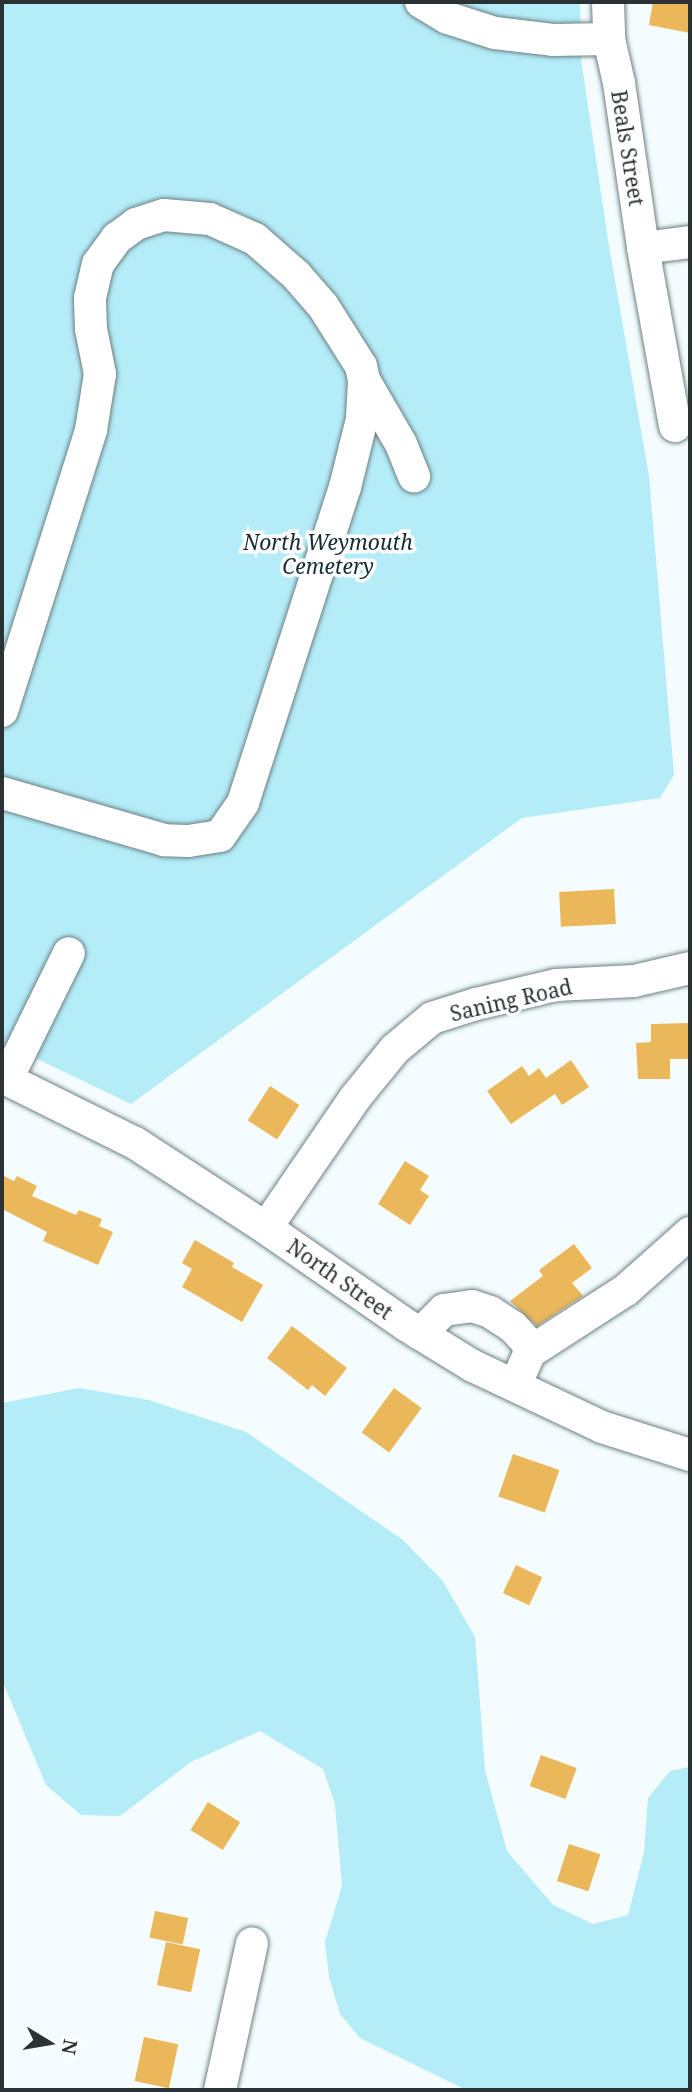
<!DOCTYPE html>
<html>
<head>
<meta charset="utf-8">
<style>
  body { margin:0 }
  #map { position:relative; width:692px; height:2092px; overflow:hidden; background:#f4fcfe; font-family:"Noto Serif",serif }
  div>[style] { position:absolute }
  .green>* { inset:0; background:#b4ecf8 }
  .building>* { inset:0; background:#ebb75b; transform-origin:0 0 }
  .roads { filter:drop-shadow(0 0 2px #6d8084) drop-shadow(0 0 2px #6d8084) }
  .minor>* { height:32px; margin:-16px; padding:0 16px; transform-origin:16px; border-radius:16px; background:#fff }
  span { translate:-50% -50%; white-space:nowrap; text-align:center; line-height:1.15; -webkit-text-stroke:7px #fff; paint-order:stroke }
  .street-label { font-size:21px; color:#2a3234 }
  .park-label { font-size:21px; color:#152d32; font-style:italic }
  .frame { position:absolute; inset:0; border:4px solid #2a3234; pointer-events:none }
  .north { position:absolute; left:14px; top:2008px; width:70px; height:70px; -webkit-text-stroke:5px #fff; paint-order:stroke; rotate:101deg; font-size:19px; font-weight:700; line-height:28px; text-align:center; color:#2a3234 }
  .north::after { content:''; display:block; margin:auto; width:24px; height:32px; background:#2a3234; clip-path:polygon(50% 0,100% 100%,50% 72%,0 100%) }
</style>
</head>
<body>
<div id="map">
  <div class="green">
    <div style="clip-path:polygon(2px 2px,580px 2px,581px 59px,608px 240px,649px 476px,674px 775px,660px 798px,522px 818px,131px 1104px,2px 1042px)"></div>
    <div style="clip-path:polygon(79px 1388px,149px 1400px,246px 1432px,403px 1540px,443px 1581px,475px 1637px,485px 1770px,507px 1851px,553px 1905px,593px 1924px,628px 1915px,644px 1852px,648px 1798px,670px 1771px,690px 1767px,690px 2090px,466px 2090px,360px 2038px,340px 2014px,329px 1977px,325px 1942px,342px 1886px,335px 1804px,323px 1769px,260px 1731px,191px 1762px,120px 1816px,81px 1815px,46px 1785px,2px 1680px,2px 1403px)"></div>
  </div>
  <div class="building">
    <div style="clip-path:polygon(653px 2px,690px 2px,690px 33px,649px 25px)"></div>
    <div style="left:614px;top:889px;width:35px;height:55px;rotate:87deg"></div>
    <div style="clip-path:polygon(690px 1023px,690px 1059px,670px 1059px,670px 1079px,638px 1079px,636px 1043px,651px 1042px,651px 1024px)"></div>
    <div style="clip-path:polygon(571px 1060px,589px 1087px,562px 1105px,555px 1094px,511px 1124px,487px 1091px,522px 1066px,529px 1076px,539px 1068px,546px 1078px)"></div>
    <div style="left:270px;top:1086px;width:35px;height:41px;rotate:33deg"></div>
    <div style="clip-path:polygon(405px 1161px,429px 1176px,420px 1190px,429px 1196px,410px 1225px,378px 1204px)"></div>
    <div style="clip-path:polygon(2px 1175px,14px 1181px,17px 1176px,37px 1186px,32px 1196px,76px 1215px,79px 1210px,102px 1219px,99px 1226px,113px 1232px,98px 1265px,43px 1241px,47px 1232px,2px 1209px)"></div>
    <div style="clip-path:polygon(195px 1240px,234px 1263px,232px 1267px,263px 1285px,242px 1322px,182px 1287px,192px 1269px,182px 1263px)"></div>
    <div style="clip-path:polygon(574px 1244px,592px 1268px,572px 1283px,583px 1296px,537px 1326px,510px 1301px,543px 1276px,539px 1270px)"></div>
    <div style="clip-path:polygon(292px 1326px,347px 1368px,325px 1396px,312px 1385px,308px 1390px,267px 1358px)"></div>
    <div style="left:394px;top:1388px;width:34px;height:55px;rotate:36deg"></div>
    <div style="left:513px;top:1454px;width:49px;height:45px;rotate:19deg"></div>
    <div style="left:516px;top:1565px;width:29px;height:31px;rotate:25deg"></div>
    <div style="left:541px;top:1755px;width:38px;height:33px;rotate:20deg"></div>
    <div style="left:208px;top:1802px;width:38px;height:33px;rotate:32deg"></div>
    <div style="left:569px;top:1844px;width:33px;height:39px;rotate:18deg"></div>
    <div style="left:155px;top:1911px;width:34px;height:27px;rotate:12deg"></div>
    <div style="left:166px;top:1942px;width:35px;height:44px;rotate:12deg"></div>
    <div style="left:144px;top:2037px;width:35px;height:45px;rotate:12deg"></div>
  </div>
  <div class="roads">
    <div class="minor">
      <div style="left:421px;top:2px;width:31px;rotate:31deg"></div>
      <div style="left:448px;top:18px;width:49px;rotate:17.7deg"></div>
      <div style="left:495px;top:33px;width:58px;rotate:6.9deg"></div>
      <div style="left:553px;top:40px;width:56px;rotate:-1deg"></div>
      <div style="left:608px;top:2px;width:37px;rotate:88deg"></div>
      <div style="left:609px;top:39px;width:45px;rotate:77.2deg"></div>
      <div style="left:619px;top:83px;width:167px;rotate:81.7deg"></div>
      <div style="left:643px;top:248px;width:181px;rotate:79.8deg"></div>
      <div style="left:643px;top:248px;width:47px;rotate:-7.3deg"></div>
      <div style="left:364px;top:380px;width:74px;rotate:60deg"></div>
      <div style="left:401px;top:444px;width:35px;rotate:68deg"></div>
      <div style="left:2px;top:711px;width:295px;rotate:-72.4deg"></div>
      <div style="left:91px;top:430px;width:57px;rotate:-80.9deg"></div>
      <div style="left:100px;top:374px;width:46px;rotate:-101.3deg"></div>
      <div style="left:91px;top:329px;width:31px;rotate:-92deg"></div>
      <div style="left:90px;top:298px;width:35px;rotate:-77deg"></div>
      <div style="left:98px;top:264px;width:32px;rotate:-54deg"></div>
      <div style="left:117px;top:238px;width:24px;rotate:-36deg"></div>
      <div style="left:136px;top:224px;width:29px;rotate:-18deg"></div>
      <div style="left:164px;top:215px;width:46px;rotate:5deg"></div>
      <div style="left:210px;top:219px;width:49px;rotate:24deg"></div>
      <div style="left:255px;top:239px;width:55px;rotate:41.3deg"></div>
      <div style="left:296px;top:275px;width:41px;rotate:48.9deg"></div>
      <div style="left:323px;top:306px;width:71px;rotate:57.7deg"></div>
      <div style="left:361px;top:366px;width:14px;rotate:78deg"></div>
      <div style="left:364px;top:380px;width:39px;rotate:93deg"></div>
      <div style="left:362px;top:419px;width:70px;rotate:104deg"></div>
      <div style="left:345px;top:487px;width:332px;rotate:107.9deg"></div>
      <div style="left:243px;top:803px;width:40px;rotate:124.9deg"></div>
      <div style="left:220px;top:836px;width:32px;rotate:171deg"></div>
      <div style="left:188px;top:841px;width:24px;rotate:-178deg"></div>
      <div style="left:164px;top:840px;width:169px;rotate:-163.8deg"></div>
      <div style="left:2px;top:1077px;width:148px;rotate:26.4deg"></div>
      <div style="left:135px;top:1143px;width:156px;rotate:33deg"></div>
      <div style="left:266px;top:1228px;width:170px;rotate:34.7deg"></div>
      <div style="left:406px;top:1325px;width:79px;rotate:31.5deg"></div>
      <div style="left:473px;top:1366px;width:143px;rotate:25.3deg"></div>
      <div style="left:602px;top:1427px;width:92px;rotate:17.7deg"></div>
      <div style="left:7px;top:1079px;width:140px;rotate:-63.8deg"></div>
      <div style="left:266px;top:1228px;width:158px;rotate:-55.6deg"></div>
      <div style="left:355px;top:1098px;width:63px;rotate:-50.8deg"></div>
      <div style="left:395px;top:1049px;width:48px;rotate:-40deg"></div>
      <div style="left:432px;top:1018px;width:46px;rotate:-17.7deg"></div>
      <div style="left:476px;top:1004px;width:82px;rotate:-13.4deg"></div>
      <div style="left:556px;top:985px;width:78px;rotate:-2.9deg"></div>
      <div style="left:634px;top:981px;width:57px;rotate:-13.1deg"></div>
      <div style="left:420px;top:1334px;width:34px;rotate:-45deg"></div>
      <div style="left:444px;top:1310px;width:28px;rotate:-8deg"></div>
      <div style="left:472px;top:1306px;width:19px;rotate:18deg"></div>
      <div style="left:490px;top:1312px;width:27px;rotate:33deg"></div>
      <div style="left:513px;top:1327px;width:19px;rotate:47deg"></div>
      <div style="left:526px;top:1341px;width:12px;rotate:70deg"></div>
      <div style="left:530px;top:1352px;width:20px;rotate:114deg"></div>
      <div style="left:530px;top:1352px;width:114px;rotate:-32.9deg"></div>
      <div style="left:626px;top:1290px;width:86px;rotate:-41.7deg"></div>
      <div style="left:220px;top:2090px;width:150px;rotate:-77.7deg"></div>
    </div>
  </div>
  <div class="street-label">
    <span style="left:628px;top:148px;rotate:81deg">Beals Street</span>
    <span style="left:511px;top:1000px;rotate:-13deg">Saning Road</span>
    <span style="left:340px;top:1279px;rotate:35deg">North Street</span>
  </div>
  <div class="park-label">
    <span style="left:328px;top:554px">North Weymouth<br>Cemetery</span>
  </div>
  <div class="frame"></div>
  <div class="north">N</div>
</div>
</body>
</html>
